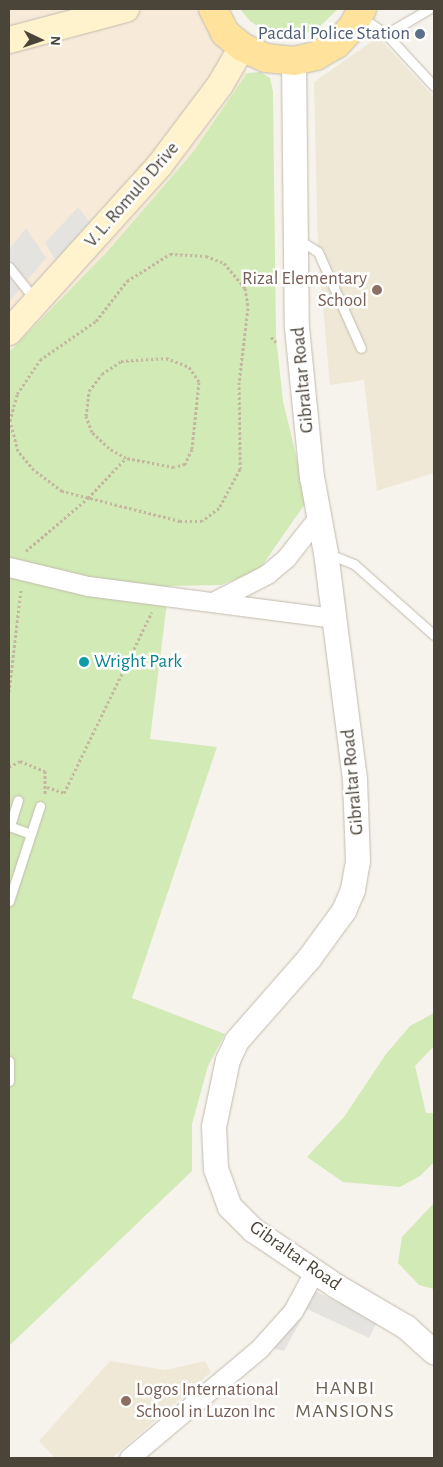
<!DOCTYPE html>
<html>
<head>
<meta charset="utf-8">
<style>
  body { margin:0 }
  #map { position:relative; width:443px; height:1467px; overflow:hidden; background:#f6f3ec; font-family:"Alegreya Sans",sans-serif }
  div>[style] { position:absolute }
  .commercial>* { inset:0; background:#f7ead8 }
  .education>* { inset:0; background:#efe8d6 }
  .green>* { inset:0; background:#d2eab5 }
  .parking>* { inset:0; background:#e5e3e0 }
  .path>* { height:3px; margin-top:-1.5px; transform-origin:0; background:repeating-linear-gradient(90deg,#c4b79f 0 2.5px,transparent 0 5px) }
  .roads { filter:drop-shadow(0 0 1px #c2bbae) drop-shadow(0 0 1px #c2bbae) }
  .service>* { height:9px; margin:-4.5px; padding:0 4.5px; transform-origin:4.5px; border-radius:4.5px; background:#fff }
  .minor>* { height:19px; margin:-9.5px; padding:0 9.5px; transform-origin:9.5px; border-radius:9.5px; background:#fff }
  .tertiary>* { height:24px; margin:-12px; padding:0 12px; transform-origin:12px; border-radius:12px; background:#fff }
  .secondary>* { height:26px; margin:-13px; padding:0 13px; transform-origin:13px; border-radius:13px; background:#fff3cd }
  .primary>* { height:28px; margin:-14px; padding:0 14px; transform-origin:14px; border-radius:14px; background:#ffe39c }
  .dots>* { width:14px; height:14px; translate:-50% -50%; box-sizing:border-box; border:2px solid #fff; border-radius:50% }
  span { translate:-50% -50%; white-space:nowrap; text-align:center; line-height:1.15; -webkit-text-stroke:5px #fff; paint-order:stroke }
  .service-label { font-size:19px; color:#4e5e75 }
  .right { translate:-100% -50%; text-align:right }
  .street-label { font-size:19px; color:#4b4439 }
  .education-label { font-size:19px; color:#785e54 }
  .left { translate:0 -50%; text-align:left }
  .culture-label { font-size:19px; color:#0d838f }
  .neighbourhood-label { font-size:20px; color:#6e6250; letter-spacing:1px }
  .frame { position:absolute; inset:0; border:10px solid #4b4439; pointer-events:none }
  .north { position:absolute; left:15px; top:15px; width:50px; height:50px; -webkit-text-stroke:4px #fff; paint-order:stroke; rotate:93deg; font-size:14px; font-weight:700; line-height:20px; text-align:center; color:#4b4439 }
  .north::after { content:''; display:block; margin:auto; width:18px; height:22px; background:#4b4439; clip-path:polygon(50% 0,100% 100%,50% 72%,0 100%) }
</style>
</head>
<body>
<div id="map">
  <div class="commercial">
    <div style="clip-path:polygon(9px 9px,205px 9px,247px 73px,193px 152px,106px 253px,9px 352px)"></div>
  </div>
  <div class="education">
    <div style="clip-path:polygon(378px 37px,434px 97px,434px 473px,377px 491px,364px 380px,330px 385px,318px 252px,314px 82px)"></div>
    <div style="clip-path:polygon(110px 1361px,165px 1370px,205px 1361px,211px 1372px,112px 1458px,55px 1458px,39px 1441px)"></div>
  </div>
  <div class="green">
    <div style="clip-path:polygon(240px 9px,338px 9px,318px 28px,301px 35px,283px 36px,265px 31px,250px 21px)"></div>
    <div style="clip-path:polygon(260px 72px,270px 78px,273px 92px,276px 337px,283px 401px,307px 501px,259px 570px,221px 585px,169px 586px,150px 739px,217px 747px,132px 998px,225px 1034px,208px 1066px,192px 1124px,192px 1171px,9px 1346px,9px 352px,106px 253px,193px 152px,247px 73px)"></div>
    <div style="clip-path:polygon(434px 1013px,434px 1046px,415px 1066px,426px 1113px,434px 1113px,434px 1162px,420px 1176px,400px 1187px,343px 1182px,307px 1157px,344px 1117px,386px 1054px,410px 1026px)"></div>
    <div style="clip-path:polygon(434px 1203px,434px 1289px,419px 1285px,398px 1263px,402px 1237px)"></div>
  </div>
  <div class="parking">
    <div style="clip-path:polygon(78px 207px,90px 223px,56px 261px,45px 243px)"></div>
    <div style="clip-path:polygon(26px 228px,46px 258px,9px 302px,9px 249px)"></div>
    <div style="clip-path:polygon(301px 1284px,377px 1322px,369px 1338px,307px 1309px,284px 1351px,255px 1344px)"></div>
  </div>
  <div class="path">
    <div style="left:170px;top:254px;width:36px;rotate:3deg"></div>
    <div style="left:206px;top:256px;width:19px;rotate:21deg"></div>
    <div style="left:224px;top:263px;width:33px;rotate:50deg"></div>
    <div style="left:245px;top:288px;width:20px;rotate:81deg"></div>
    <div style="left:248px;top:308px;width:75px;rotate:96.9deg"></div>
    <div style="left:239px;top:382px;width:87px;rotate:89.3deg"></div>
    <div style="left:240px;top:469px;width:44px;rotate:118.3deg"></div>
    <div style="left:219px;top:508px;width:21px;rotate:143deg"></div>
    <div style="left:202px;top:521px;width:22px;rotate:180deg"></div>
    <div style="left:180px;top:521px;width:122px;rotate:-165.7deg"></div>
    <div style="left:62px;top:491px;width:35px;rotate:-143deg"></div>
    <div style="left:34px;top:470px;width:25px;rotate:-130deg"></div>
    <div style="left:18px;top:451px;width:31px;rotate:-105deg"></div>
    <div style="left:10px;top:421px;width:28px;rotate:-75deg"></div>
    <div style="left:17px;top:394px;width:41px;rotate:-55.9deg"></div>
    <div style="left:40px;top:360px;width:68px;rotate:-34.9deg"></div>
    <div style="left:96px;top:321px;width:51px;rotate:-52.2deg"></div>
    <div style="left:127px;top:281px;width:51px;rotate:-32.1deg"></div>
    <div style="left:271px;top:337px;width:7px;rotate:45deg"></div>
    <div style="left:166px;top:358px;width:25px;rotate:21deg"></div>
    <div style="left:189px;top:367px;width:18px;rotate:56deg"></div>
    <div style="left:199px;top:382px;width:67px;rotate:96deg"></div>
    <div style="left:192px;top:449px;width:17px;rotate:115deg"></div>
    <div style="left:185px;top:464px;width:11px;rotate:165deg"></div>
    <div style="left:174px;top:467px;width:49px;rotate:-169.4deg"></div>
    <div style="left:126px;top:458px;width:20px;rotate:-150deg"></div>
    <div style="left:109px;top:448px;width:23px;rotate:-137deg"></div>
    <div style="left:92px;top:432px;width:17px;rotate:-111deg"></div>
    <div style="left:86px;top:416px;width:25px;rotate:-83deg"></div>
    <div style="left:89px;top:391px;width:21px;rotate:-53deg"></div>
    <div style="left:102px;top:374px;width:23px;rotate:-34deg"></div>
    <div style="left:121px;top:361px;width:45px;rotate:-3.8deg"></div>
    <div style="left:26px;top:551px;width:82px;rotate:-40.5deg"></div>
    <div style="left:88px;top:498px;width:55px;rotate:-46.5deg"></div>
    <div style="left:9px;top:692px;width:103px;rotate:-83.3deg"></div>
    <div style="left:9px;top:767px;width:13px;rotate:-29deg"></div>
    <div style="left:20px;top:761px;width:27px;rotate:22deg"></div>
    <div style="left:45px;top:771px;width:23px;rotate:90deg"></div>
    <div style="left:47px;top:787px;width:18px;rotate:19deg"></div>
    <div style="left:64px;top:793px;width:201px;rotate:-64.1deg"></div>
  </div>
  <div class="roads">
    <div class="service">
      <div style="left:361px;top:17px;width:30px;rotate:34deg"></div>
      <div style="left:386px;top:34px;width:71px;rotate:47.3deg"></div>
      <div style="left:386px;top:34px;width:50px;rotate:-30.2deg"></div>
      <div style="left:299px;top:240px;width:22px;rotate:32deg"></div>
      <div style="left:318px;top:252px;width:105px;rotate:65.9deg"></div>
      <div style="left:9px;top:267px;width:43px;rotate:51.5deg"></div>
      <div style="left:329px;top:554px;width:27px;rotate:22deg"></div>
      <div style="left:354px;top:564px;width:107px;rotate:41.6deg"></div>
      <div style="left:9px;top:826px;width:23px;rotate:20deg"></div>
      <div style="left:10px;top:826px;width:27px;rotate:-73deg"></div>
      <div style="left:9px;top:901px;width:100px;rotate:-71.9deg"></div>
      <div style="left:9px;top:1061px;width:20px;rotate:90deg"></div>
    </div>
    <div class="minor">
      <div style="left:9px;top:567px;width:81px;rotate:13.5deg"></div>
      <div style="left:88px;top:586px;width:249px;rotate:7.4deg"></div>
      <div style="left:215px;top:601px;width:59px;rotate:-27.4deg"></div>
      <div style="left:267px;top:574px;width:25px;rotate:-40deg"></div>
      <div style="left:286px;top:558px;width:55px;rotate:-51.7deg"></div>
      <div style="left:129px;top:1458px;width:170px;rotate:-40deg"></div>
      <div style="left:259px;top:1349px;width:51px;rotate:-48.2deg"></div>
      <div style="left:293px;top:1311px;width:44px;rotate:-61.7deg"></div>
    </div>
    <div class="tertiary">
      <div style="left:294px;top:61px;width:267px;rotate:89.4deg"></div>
      <div style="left:297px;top:328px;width:150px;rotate:84.3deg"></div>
      <div style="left:312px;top:477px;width:77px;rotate:79.6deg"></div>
      <div style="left:326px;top:553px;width:228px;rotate:82.7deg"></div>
      <div style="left:355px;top:779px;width:82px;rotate:87.9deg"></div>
      <div style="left:358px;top:861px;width:29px;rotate:100deg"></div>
      <div style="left:353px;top:890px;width:23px;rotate:113deg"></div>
      <div style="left:344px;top:911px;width:59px;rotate:126.1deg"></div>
      <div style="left:309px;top:959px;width:109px;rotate:131.3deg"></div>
      <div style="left:237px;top:1041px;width:21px;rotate:115deg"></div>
      <div style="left:228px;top:1060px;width:68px;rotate:101.8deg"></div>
      <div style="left:214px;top:1127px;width:42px;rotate:87.3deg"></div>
      <div style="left:216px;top:1169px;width:40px;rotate:69.8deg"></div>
      <div style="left:230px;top:1207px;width:33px;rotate:45deg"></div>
      <div style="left:253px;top:1230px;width:100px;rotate:34deg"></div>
      <div style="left:336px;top:1286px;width:81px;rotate:30.4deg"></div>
      <div style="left:406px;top:1327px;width:38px;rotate:42deg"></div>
    </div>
    <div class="secondary">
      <div style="left:9px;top:40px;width:121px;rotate:-14.8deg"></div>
      <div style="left:9px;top:332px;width:224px;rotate:-47.9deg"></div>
      <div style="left:159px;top:166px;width:101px;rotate:-53deg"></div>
      <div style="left:220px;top:85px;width:44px;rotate:-59.9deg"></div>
    </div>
    <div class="primary">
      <div style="left:213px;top:9px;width:27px;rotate:63deg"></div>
      <div style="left:225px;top:33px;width:22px;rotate:39deg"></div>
      <div style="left:242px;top:47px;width:26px;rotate:25deg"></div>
      <div style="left:266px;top:58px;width:28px;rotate:6deg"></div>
      <div style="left:294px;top:61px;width:23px;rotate:-13deg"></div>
      <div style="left:316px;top:56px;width:24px;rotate:-30deg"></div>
      <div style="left:337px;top:44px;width:24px;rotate:-48deg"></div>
      <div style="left:353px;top:26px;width:19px;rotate:-62deg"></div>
    </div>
  </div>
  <div class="dots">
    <div style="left:420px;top:34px;background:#5c6f8a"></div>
    <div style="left:377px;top:290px;background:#8d6e63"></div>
    <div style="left:84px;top:662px;background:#0f9aa8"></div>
    <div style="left:126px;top:1401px;background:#8d6e63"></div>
  </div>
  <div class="service-label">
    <span class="right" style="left:410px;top:34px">Pacdal Police Station</span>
  </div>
  <div class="street-label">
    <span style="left:132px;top:195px;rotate:-49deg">V. L. Romulo Drive</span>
    <span style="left:303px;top:380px;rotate:-95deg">Gibraltar Road</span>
    <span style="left:353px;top:782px;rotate:-95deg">Gibraltar Road</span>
    <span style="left:295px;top:1256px;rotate:35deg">Gibraltar Road</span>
  </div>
  <div class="education-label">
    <span class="right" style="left:367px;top:290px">Rizal Elementary<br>School</span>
    <span class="left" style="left:136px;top:1401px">Logos International<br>School in Luzon Inc</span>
  </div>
  <div class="culture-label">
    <span class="left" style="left:94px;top:662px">Wright Park</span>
  </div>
  <div class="neighbourhood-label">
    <span style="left:345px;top:1400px">HANBI<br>MANSIONS</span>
  </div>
  <div class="frame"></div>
  <div class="north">N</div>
</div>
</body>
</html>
